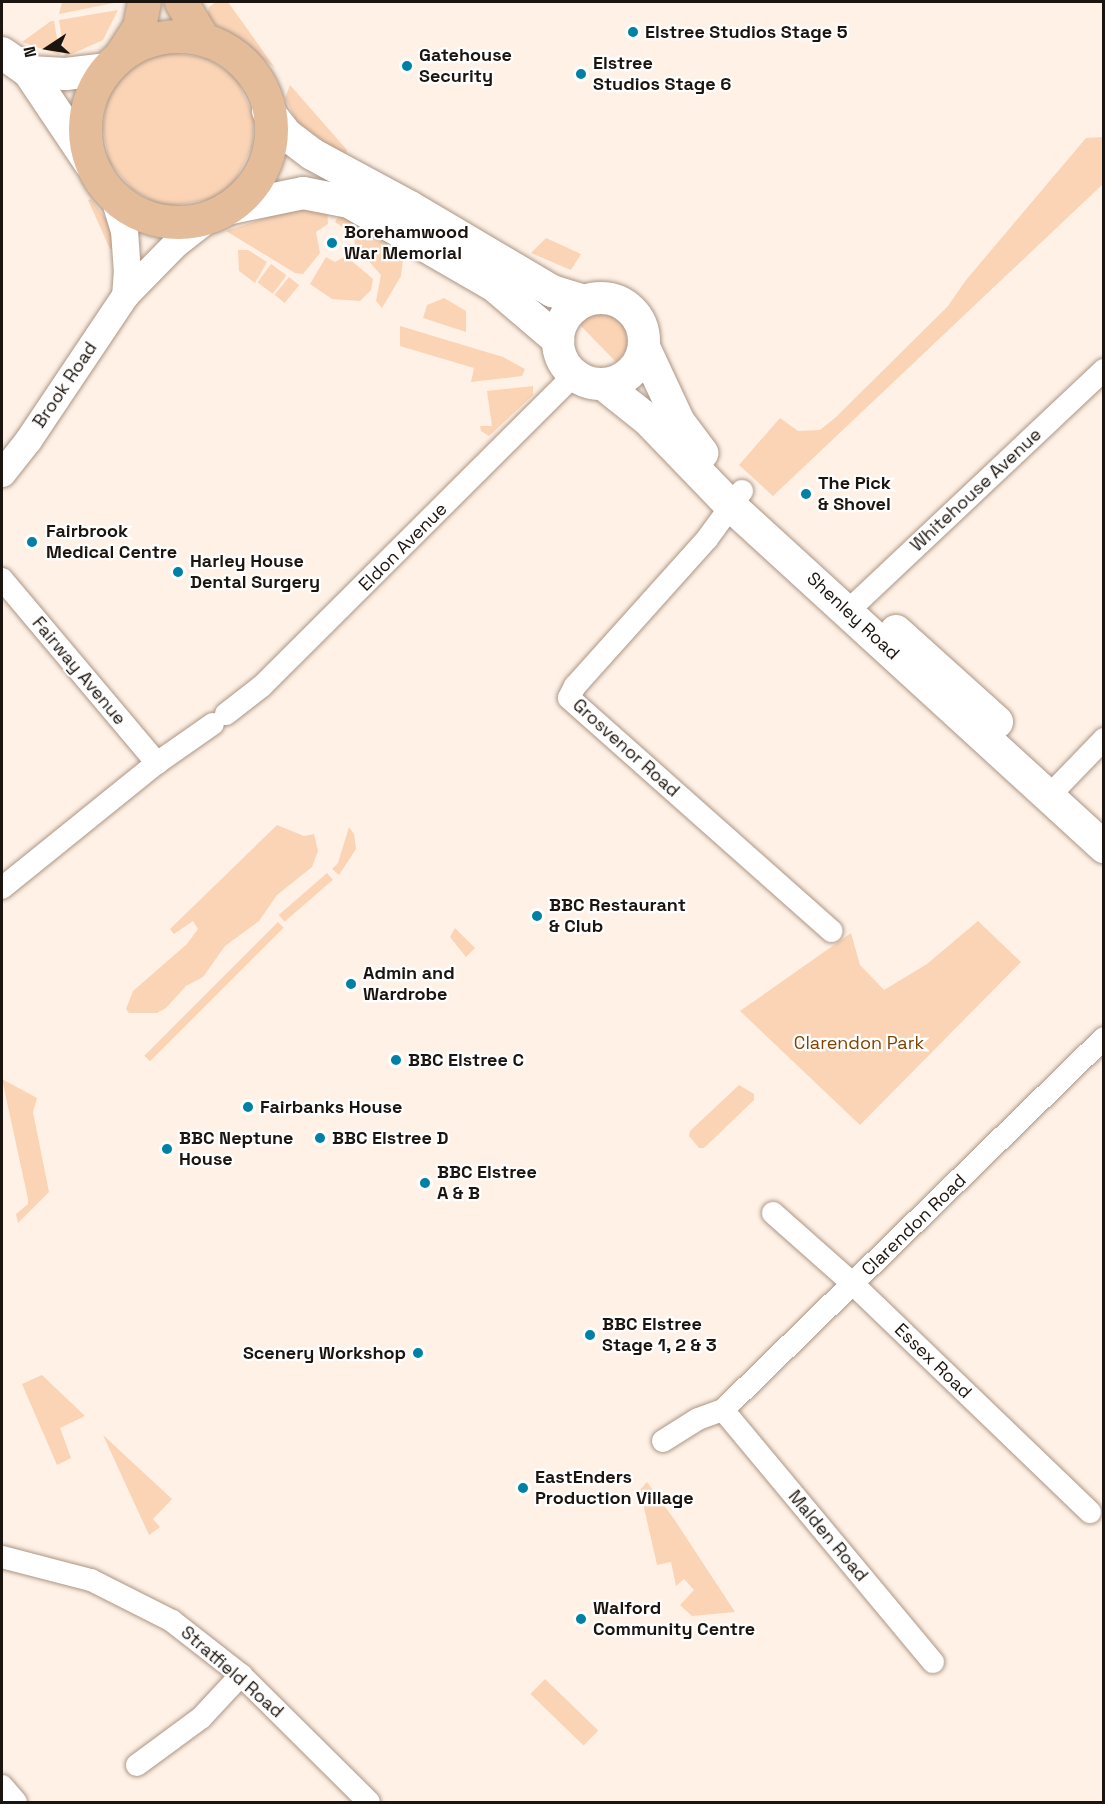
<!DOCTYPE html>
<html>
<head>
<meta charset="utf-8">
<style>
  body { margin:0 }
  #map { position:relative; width:1105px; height:1804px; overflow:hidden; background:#fff1e6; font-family:"Space Grotesk",sans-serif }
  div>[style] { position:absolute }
  .green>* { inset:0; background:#fbd4b6; transform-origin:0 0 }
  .roads { filter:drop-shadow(0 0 2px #ab9685) drop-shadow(0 0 2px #ab9685) }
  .minor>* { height:22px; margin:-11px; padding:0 11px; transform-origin:11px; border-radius:11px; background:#fff }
  .tertiary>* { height:27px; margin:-13.5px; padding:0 13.5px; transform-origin:13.5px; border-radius:13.5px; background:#fff }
  .secondary>* { height:32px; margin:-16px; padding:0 16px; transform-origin:16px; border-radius:16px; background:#fff }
  .secondary>.ring { margin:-16px; padding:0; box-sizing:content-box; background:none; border:32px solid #fff; border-radius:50% }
  .primary>* { height:33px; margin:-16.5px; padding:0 16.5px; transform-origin:16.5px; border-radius:16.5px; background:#e4bc9a }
  .primary>.ring { margin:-16.5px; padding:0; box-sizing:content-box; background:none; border:33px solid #e4bc9a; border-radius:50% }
  .dots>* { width:16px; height:16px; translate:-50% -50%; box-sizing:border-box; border:3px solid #fff; border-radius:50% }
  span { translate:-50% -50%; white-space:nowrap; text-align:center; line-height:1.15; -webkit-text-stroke:4.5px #fff; paint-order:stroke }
  .poi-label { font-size:18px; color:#1c140e; font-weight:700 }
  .left { translate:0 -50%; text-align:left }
  .right { translate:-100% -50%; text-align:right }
  .street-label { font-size:18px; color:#1c140e }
  .park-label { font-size:18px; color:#7e4300 }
  .frame { position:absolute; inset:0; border:3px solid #1c140e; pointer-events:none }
  .north { position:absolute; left:18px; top:18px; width:60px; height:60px; -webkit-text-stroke:4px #fff; paint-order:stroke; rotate:258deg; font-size:16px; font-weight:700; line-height:24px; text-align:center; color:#1c140e }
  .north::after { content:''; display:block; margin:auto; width:21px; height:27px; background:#1c140e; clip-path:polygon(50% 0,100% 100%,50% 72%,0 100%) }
</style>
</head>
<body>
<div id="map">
  <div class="green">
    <div style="clip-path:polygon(62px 2px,119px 2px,59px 14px)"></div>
    <div style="clip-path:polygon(216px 2px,228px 2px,275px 68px,207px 18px,209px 7px)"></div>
    <div style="clip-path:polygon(118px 10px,103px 40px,65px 57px,59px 20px)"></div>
    <div style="clip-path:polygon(54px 21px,60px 55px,22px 42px,51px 21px)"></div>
    <div style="clip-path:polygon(167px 52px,206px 58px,236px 77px,254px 117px,252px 147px,234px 183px,213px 199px,163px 207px,133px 190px,109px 162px,103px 128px,108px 93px,128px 66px)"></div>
    <div style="clip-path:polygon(290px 85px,347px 150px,345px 157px,297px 122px,285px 98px)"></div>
    <div style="clip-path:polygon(1103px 137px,1103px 184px,773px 496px,739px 465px,780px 418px,798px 431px,820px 430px,836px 417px,948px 306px,966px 280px,1086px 138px)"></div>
    <div style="clip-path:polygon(91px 199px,110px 224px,117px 250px,110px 249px,88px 200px)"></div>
    <div style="clip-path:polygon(296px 208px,327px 210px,328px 224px,316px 232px,320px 253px,303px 274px,295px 273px,226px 231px)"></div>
    <div style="clip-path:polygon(341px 212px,404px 252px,401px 276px,382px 308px,376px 301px,381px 275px,355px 246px,354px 235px,335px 222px)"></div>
    <div style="clip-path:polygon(546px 238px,581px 254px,571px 270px,531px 253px)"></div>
    <div style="clip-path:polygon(238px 250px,248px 250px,267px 262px,255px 283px,239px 271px)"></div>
    <div style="clip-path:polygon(346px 256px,373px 279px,371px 290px,360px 301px,332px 299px,310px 284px,326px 257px,335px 262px)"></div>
    <div style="left:271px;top:264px;width:19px;height:23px;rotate:36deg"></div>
    <div style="left:289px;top:277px;width:13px;height:23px;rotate:39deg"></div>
    <div style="clip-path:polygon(444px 298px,466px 311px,466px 332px,423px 318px,427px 305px)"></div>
    <div style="clip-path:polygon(596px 312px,607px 312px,625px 327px,628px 347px,617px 363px,579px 324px)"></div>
    <div style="clip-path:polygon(400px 326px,503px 357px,525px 369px,522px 376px,471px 382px,474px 368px,400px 346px)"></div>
    <div style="clip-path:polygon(533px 386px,533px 395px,489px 436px,481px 431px,480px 426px,492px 426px,487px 391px)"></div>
    <div style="clip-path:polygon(277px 825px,304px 836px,314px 834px,318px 851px,312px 867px,277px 895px,259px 921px,225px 946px,203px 977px,186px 986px,166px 1008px,157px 1013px,129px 1013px,126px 1009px,133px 991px,187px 944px,198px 929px,193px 921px,174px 934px,170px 929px)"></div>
    <div style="clip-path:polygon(349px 827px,354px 834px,356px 849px,339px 875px,332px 869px,338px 863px)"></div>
    <div style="left:327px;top:873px;width:9px;height:64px;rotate:49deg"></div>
    <div style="clip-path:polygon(978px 921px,1021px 962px,860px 1125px,740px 1011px,851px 933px,860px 965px,884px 990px,927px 964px)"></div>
    <div style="left:278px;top:922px;width:8px;height:189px;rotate:45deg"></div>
    <div style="clip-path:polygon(455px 928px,475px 948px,466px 957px,450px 937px)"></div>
    <div style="clip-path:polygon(2px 1079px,37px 1098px,33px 1112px,49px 1192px,18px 1223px,16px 1214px,28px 1204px,28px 1199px)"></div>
    <div style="clip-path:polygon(739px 1085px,754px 1094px,754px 1100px,704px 1148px,699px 1148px,689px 1136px,690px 1131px)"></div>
    <div style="clip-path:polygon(42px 1375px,85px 1416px,60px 1428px,71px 1458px,57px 1465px,22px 1384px)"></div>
    <div style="clip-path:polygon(103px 1435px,172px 1499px,153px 1519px,160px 1527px,149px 1535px)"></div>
    <div style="clip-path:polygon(647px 1482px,674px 1519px,735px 1612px,692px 1616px,680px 1605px,694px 1590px,684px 1579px,676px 1586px,671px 1562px,657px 1565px,640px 1490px)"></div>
    <div style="left:545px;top:1679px;width:74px;height:21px;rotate:44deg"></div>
  </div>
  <div class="roads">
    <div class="minor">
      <div style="left:742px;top:491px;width:59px;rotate:126.1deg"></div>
      <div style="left:707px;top:539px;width:198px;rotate:131.9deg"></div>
      <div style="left:575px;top:686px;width:13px;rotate:117deg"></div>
      <div style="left:569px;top:698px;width:351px;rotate:41.6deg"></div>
      <div style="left:2px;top:579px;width:241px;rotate:49.9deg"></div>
      <div style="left:849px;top:610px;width:350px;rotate:-43.3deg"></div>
      <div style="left:226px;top:714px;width:46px;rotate:-37.9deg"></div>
      <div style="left:262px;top:686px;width:441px;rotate:-44.9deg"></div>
      <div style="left:1050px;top:795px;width:78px;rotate:-46deg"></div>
      <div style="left:2px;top:888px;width:199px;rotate:-38.9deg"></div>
      <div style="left:157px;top:763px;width:68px;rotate:-34.9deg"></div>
      <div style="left:773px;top:1213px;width:107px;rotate:41.6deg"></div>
      <div style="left:853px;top:1284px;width:329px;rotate:43.9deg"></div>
      <div style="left:723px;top:1410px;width:328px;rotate:50.2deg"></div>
      <div style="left:663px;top:1441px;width:41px;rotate:-32.2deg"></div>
      <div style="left:698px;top:1419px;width:27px;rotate:-20deg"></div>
      <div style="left:723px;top:1410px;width:532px;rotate:-44.32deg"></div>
      <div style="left:2px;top:1557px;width:92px;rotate:14.5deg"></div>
      <div style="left:91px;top:1580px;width:91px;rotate:26.8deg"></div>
      <div style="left:172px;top:1621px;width:88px;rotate:38deg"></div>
      <div style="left:241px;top:1675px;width:180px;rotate:44.8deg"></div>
      <div style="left:137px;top:1765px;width:79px;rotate:-36.3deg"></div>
      <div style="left:201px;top:1718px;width:59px;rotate:-47.1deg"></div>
      <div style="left:2px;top:1786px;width:21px;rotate:49deg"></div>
    </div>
    <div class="tertiary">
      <div style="left:114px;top:198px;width:34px;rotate:73deg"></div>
      <div style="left:124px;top:230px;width:39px;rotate:86deg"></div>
      <div style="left:127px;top:269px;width:26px;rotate:94deg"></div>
      <div style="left:2px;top:473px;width:42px;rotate:-51.8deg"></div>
      <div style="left:28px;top:440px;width:174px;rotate:-56.2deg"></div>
      <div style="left:125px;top:295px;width:73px;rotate:-45.6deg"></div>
      <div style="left:176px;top:243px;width:41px;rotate:-38deg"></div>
    </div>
    <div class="secondary">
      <div style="left:2px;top:53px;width:33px;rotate:35deg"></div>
      <div style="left:29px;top:72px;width:110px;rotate:56.2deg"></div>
      <div style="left:29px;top:72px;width:37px;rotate:3deg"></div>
      <div style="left:66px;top:74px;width:40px;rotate:-7.1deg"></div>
      <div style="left:268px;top:111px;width:31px;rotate:52deg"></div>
      <div style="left:287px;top:135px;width:31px;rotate:37deg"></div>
      <div style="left:312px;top:154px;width:111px;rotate:28.4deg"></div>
      <div style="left:410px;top:207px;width:165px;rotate:30.6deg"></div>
      <div style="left:552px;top:291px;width:34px;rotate:17deg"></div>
      <div style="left:226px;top:209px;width:79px;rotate:-11.7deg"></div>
      <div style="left:303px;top:193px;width:47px;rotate:11.1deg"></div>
      <div style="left:349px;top:202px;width:170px;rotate:30deg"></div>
      <div style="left:496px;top:287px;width:82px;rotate:40.5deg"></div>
      <div class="ring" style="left:558px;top:298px;width:54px;height:54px"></div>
      <div style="left:644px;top:347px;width:83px;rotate:65deg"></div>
      <div style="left:679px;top:422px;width:39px;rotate:53deg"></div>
      <div style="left:603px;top:384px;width:56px;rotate:38.5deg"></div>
      <div style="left:647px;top:419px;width:120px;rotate:46deg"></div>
      <div style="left:730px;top:505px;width:507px;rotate:42.44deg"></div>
      <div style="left:896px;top:631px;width:136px;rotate:42deg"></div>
    </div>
    <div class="primary">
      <div style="left:181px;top:2px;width:39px;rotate:59deg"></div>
      <div class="ring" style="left:85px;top:36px;width:153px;height:153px"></div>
      <div style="left:122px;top:53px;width:31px;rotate:-57deg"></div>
      <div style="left:139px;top:27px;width:25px;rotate:-79deg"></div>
    </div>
  </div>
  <div class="dots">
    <div style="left:633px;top:32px;background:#0180a5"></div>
    <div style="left:407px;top:66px;background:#0180a5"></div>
    <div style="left:581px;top:74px;background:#0180a5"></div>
    <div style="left:332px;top:243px;background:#0180a5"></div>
    <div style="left:806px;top:494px;background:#0180a5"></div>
    <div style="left:32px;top:542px;background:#0180a5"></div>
    <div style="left:178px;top:572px;background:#0180a5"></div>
    <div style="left:537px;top:916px;background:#0180a5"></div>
    <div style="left:351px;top:984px;background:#0180a5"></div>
    <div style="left:396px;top:1060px;background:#0180a5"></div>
    <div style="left:248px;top:1107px;background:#0180a5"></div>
    <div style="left:320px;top:1138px;background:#0180a5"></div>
    <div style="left:167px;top:1149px;background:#0180a5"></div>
    <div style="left:425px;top:1183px;background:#0180a5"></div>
    <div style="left:590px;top:1335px;background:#0180a5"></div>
    <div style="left:418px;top:1353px;background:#0180a5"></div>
    <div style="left:523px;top:1488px;background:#0180a5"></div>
    <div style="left:581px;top:1619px;background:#0180a5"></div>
  </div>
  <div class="poi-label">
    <span class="left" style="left:645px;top:32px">Elstree Studios Stage 5</span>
    <span class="left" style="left:419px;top:66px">Gatehouse<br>Security</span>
    <span class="left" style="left:593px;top:74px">Elstree<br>Studios Stage 6</span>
    <span class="left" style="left:344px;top:243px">Borehamwood<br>War Memorial</span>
    <span class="left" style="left:818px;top:494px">The Pick<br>&amp; Shovel</span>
    <span class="left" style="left:46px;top:542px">Fairbrook<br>Medical Centre</span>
    <span class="left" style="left:190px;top:572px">Harley House<br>Dental Surgery</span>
    <span class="left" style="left:549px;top:916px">BBC Restaurant<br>&amp; Club</span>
    <span class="left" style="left:363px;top:984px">Admin and<br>Wardrobe</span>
    <span class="left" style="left:408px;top:1060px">BBC Elstree C</span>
    <span class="left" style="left:260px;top:1107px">Fairbanks House</span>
    <span class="left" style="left:332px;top:1138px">BBC Elstree D</span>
    <span class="left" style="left:179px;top:1149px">BBC Neptune<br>House</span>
    <span class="left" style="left:437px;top:1183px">BBC Elstree<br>A &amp; B</span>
    <span class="left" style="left:602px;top:1335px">BBC Elstree<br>Stage 1, 2 &amp; 3</span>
    <span class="right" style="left:406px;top:1353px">Scenery Workshop</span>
    <span class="left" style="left:535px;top:1488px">EastEnders<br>Production Village</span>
    <span class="left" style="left:593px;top:1619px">Walford<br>Community Centre</span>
  </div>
  <div class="street-label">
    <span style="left:65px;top:385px;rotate:-56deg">Brook Road</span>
    <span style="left:976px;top:490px;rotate:-43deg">Whitehouse Avenue</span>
    <span style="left:403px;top:547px;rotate:-45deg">Eldon Avenue</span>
    <span style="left:853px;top:616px;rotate:43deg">Shenley Road</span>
    <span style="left:79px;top:671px;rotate:50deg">Fairway Avenue</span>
    <span style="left:626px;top:748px;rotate:42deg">Grosvenor Road</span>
    <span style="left:914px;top:1225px;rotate:-44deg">Clarendon Road</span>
    <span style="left:933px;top:1361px;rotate:44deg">Essex Road</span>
    <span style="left:828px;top:1536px;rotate:50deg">Malden Road</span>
    <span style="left:232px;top:1672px;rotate:41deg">Stratfield Road</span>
  </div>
  <div class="park-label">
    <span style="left:859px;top:1043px">Clarendon Park</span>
  </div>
  <div class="frame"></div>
  <div class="north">N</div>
</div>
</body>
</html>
